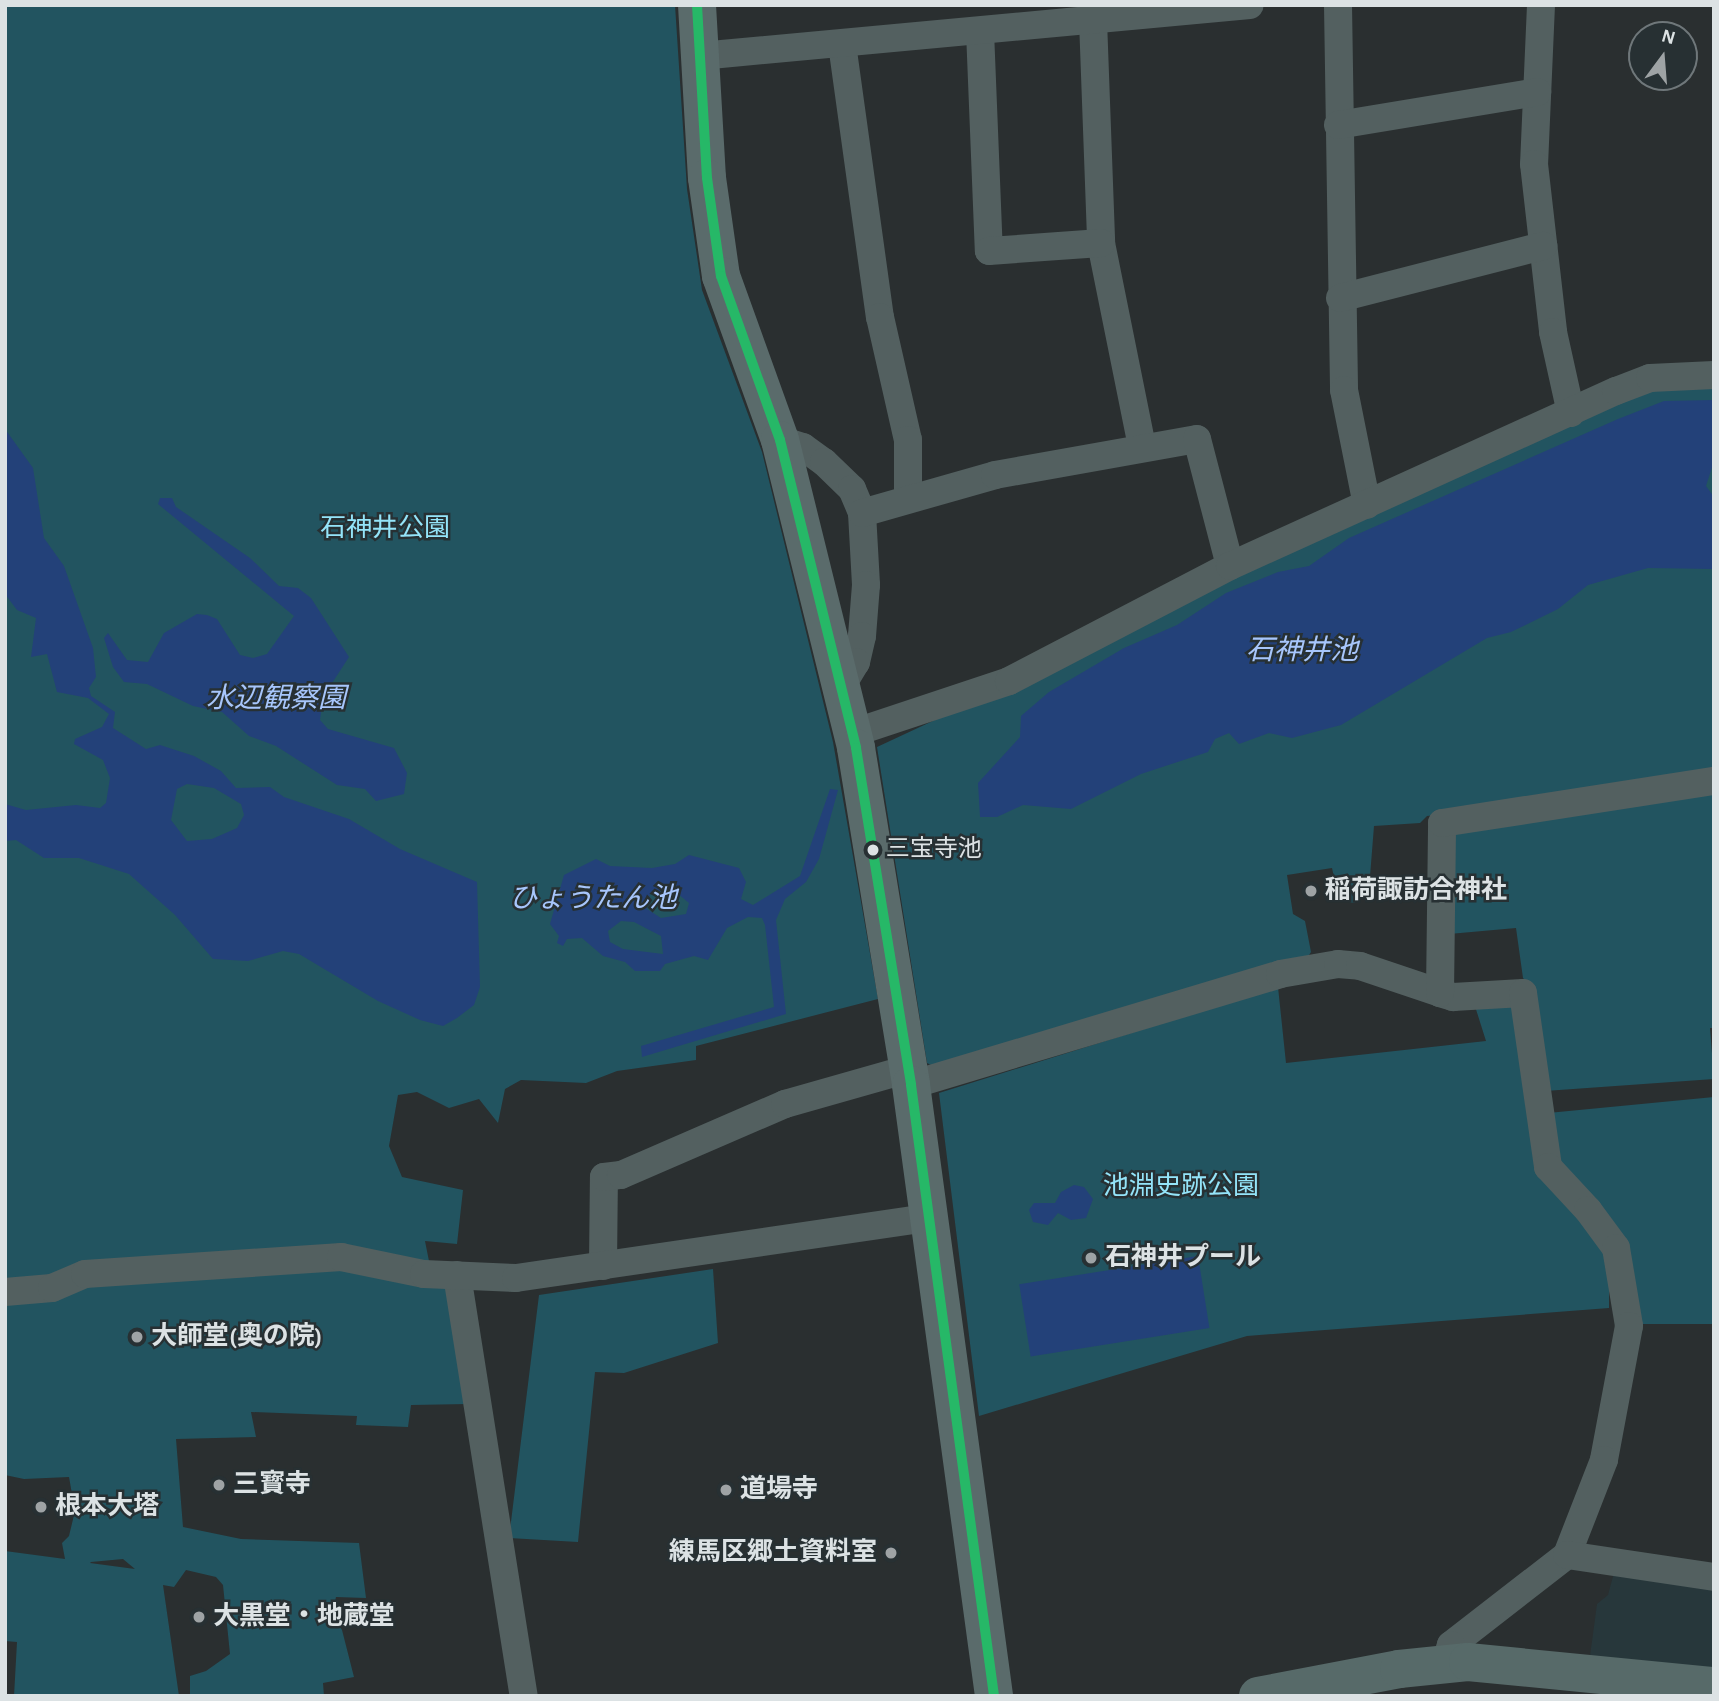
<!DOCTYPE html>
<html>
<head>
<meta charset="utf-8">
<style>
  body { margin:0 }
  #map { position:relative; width:1719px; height:1701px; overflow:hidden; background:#2a2f30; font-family:"Alegreya Sans","Noto Sans JP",sans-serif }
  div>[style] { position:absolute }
  .built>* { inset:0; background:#27373b }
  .green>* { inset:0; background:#225460 }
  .water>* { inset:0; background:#234179; transform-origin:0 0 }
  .street>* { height:28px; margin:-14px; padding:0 14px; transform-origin:14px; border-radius:14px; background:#536060 }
  .secondary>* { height:38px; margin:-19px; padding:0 19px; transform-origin:19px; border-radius:19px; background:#5a6b6b }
  .primary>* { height:38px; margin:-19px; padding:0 19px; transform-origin:19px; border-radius:19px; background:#576a69 }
  .bus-1>* { height:10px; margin:-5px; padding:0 5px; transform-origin:5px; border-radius:5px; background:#26b867 }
  .dots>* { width:19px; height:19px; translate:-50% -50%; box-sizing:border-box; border:4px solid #273033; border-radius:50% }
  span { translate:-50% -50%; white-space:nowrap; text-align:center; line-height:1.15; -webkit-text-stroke:5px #273033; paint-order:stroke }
  .bus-label { font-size:24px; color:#dce2e4 }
  .left { translate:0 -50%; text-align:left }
  .park-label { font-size:26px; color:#94e4f9 }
  .poi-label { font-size:26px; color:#dce2e4; font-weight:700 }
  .right { translate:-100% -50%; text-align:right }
  .water-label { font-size:28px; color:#a7c6fc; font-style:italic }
  .frame { position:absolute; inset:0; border:7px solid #dce2e4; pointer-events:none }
  .north { position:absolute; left:1628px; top:21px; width:70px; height:70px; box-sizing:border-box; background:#273033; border:2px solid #6f777a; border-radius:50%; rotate:16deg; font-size:19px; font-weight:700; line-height:28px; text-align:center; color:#dce2e4 }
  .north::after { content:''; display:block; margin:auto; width:24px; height:32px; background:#9ea3a5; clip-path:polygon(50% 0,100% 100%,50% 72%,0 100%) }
</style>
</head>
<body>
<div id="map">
  <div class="built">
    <div style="clip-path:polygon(1615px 1569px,1714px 1585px,1714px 1669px,1590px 1656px,1597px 1604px,1608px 1595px)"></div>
  </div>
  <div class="green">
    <div style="clip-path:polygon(evenodd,5px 5px,675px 5px,687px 189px,702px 290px,762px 452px,833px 742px,878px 999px,696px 1046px,696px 1060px,617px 1071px,586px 1083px,521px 1080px,505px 1089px,498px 1123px,479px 1099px,449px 1108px,417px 1092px,398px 1095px,389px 1146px,402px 1177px,463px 1190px,457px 1244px,425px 1241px,429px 1261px,448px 1287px,468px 1404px,411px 1405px,408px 1427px,356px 1425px,357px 1416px,251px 1412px,256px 1437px,176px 1439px,183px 1527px,241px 1539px,359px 1543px,366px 1598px,336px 1597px,332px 1615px,342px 1630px,354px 1677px,323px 1683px,324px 1696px,190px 1696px,190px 1676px,206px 1671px,230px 1654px,223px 1585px,216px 1577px,186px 1570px,174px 1587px,163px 1585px,179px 1696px,14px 1696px,17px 1642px,5px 1641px,5px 1551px,65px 1559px,62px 1543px,69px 1536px,75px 1511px,69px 1477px,24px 1479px,5px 1475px,5px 5px,123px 1559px,135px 1569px,90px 1563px,91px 1562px,123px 1559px)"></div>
    <div style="clip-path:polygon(1714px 385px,1714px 1028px,1710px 1028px,1714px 1079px,1545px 1091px,1532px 987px,1523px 978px,1516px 928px,1449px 934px,1436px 815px,1427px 816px,1420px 823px,1374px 826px,1369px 889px,1354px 903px,1339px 900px,1332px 868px,1287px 875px,1293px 914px,1305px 921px,1311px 952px,1302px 966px,931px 1065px,927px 1063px,877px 747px,1010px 685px,1144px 612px,1652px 388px)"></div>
    <div style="clip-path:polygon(1278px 987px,1286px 1063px,1486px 1041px,1474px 1003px,1518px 1006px,1541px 1169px,1609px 1252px,1609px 1308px,1247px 1336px,979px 1416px,939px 1093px)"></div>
    <div style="clip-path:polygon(1714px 1097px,1714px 1324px,1642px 1324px,1556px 1166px,1548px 1113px)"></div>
    <div style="clip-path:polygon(713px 1269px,718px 1343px,624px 1373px,595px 1372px,578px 1542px,509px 1538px,539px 1295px)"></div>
  </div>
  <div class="water">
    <div style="clip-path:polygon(1714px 400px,1714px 461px,1706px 486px,1714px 497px,1714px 569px,1648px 568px,1588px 585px,1558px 609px,1511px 632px,1487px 638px,1341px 725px,1292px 738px,1269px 733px,1239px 744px,1229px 733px,1215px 739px,1208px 752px,1141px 774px,1071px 809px,1023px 805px,997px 817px,980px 817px,978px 783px,1020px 737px,1021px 716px,1049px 692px,1124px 648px,1177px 625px,1226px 593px,1278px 572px,1309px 566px,1349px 538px,1618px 419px,1664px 401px)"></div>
    <div style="clip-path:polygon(evenodd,5px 429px,33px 468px,44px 538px,64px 566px,93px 648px,96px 677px,89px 688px,91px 696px,115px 712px,113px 728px,146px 749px,160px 745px,194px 756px,221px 771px,236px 788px,270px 787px,284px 797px,349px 819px,400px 849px,477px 882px,480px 987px,474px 1005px,457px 1018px,443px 1026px,420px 1020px,378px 1001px,299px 954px,283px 951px,248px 961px,213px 959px,175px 915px,129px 874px,79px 858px,44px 858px,16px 840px,5px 841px,5px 804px,26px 810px,76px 805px,100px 808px,106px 803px,110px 778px,103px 760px,74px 744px,75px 739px,102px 727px,109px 714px,88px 698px,57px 692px,47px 654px,31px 657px,36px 618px,17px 610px,5px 594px,5px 429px,187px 784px,214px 788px,241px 804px,244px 815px,237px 828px,212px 839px,187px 841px,171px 820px,177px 789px,187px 784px)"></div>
    <div style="clip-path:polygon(160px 498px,172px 498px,176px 507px,250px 558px,279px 586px,298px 588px,311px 598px,349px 657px,323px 697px,320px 720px,328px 729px,394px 748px,407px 773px,404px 794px,376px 801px,365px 789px,337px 785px,276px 746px,249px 736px,222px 712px,193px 706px,147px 684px,124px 682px,113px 667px,104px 638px,108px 633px,127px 660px,148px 662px,164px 633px,197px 614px,207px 615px,217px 619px,240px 655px,253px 658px,267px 654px,294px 616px,158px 504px)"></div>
    <div style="clip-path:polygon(evenodd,830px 789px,838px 790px,819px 859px,806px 882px,785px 899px,776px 920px,786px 1014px,642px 1057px,641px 1046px,774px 1007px,765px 925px,762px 918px,748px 917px,727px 928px,708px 960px,694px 956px,665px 964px,660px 971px,635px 971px,625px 962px,603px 956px,582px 938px,567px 939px,563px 946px,557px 943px,559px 936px,550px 924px,564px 875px,596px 859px,610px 866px,652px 868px,675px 864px,689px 855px,739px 868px,746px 882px,741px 899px,753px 905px,800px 876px,830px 789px,672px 889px,689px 903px,686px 914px,661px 918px,647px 909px,650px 894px,672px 889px,830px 789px,621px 921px,634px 922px,661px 936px,663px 954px,623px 949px,610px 942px,608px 931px,621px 921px)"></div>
    <div style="clip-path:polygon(1074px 1185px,1084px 1187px,1093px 1199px,1086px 1218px,1071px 1220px,1058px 1213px,1048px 1225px,1033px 1222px,1029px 1210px,1034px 1203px,1055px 1203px,1061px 1192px)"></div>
    <div style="left:1198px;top:1256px;width:73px;height:181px;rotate:81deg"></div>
  </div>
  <div class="street">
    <div style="left:1338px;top:5px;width:385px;rotate:89.1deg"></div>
    <div style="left:1344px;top:390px;width:117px;rotate:78.7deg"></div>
    <div style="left:1541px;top:5px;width:159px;rotate:92.5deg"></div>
    <div style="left:1534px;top:164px;width:169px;rotate:83.5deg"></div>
    <div style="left:1553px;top:332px;width:83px;rotate:77.5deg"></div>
    <div style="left:1093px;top:20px;width:223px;rotate:87.9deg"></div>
    <div style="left:1101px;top:243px;width:208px;rotate:78.6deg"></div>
    <div style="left:980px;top:31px;width:220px;rotate:87.7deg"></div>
    <div style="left:989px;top:251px;width:112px;rotate:-4.1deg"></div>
    <div style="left:842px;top:44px;width:276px;rotate:82.1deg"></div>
    <div style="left:880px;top:317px;width:126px;rotate:77.2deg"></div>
    <div style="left:908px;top:440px;width:58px;rotate:90deg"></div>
    <div style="left:700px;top:56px;width:552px;rotate:-5.3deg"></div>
    <div style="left:1338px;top:125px;width:202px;rotate:-9.4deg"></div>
    <div style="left:1340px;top:298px;width:210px;rotate:-14.4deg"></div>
    <div style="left:780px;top:440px;width:24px;rotate:17deg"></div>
    <div style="left:803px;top:447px;width:26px;rotate:36deg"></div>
    <div style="left:824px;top:462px;width:39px;rotate:44deg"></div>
    <div style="left:852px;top:489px;width:26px;rotate:67deg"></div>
    <div style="left:862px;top:513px;width:72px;rotate:86.8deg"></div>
    <div style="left:866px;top:585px;width:51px;rotate:94.5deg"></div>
    <div style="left:862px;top:636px;width:27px;rotate:103deg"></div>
    <div style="left:856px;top:662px;width:27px;rotate:121deg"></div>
    <div style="left:862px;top:513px;width:138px;rotate:-15.9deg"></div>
    <div style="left:995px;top:475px;width:205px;rotate:-10.1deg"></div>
    <div style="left:1197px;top:439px;width:131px;rotate:75.4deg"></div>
    <div style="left:853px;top:733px;width:164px;rotate:-18.4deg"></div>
    <div style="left:1009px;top:681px;width:249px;rotate:-27.5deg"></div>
    <div style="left:1230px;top:566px;width:424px;rotate:-24.4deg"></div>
    <div style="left:1616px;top:391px;width:36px;rotate:-21deg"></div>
    <div style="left:1650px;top:378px;width:64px;rotate:-2.7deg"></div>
    <div style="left:1440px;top:993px;width:14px;rotate:17deg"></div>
    <div style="left:1453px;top:997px;width:70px;rotate:-3.3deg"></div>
    <div style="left:1523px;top:993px;width:176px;rotate:81.8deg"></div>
    <div style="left:1548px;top:1167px;width:59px;rotate:47.1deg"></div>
    <div style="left:1588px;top:1210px;width:47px;rotate:53.6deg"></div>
    <div style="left:1616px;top:1248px;width:79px;rotate:80.5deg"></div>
    <div style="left:1629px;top:1326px;width:136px;rotate:100.6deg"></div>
    <div style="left:1604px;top:1460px;width:102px;rotate:111.3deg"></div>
    <div style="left:1567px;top:1555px;width:147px;rotate:142.2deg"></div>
    <div style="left:1451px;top:1645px;width:19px;rotate:108deg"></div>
    <div style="left:911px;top:1085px;width:385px;rotate:-16.7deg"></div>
    <div style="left:1280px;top:974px;width:59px;rotate:-9.8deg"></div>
    <div style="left:1338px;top:964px;width:22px;rotate:5deg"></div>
    <div style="left:1360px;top:966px;width:84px;rotate:18.6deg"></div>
    <div style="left:1440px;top:993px;width:170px;rotate:-89.3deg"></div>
    <div style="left:1442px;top:823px;width:275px;rotate:-8.8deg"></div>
    <div style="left:603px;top:1266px;width:89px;rotate:-89.4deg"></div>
    <div style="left:604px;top:1177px;width:17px;rotate:-7deg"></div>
    <div style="left:621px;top:1175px;width:179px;rotate:-23.4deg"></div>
    <div style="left:785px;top:1104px;width:128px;rotate:-15.9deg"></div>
    <div style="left:457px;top:1275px;width:426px;rotate:81deg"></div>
    <div style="left:5px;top:1292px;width:47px;rotate:-4.9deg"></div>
    <div style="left:52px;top:1288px;width:36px;rotate:-23deg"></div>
    <div style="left:85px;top:1274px;width:257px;rotate:-3.8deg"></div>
    <div style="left:341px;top:1257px;width:85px;rotate:11.6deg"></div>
    <div style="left:424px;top:1274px;width:92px;rotate:2.5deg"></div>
    <div style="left:516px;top:1278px;width:416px;rotate:-8.3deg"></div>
    <div style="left:1567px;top:1555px;width:149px;rotate:8.5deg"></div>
  </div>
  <div class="secondary">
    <div style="left:697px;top:5px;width:173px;rotate:86.7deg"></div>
    <div style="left:707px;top:178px;width:99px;rotate:81.9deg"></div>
    <div style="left:721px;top:276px;width:174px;rotate:70.2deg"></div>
    <div style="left:780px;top:440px;width:317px;rotate:76.1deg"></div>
    <div style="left:856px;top:748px;width:341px;rotate:80.7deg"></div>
    <div style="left:911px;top:1085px;width:617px;rotate:82.26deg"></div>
  </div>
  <div class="primary">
    <div style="left:1258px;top:1696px;width:144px;rotate:-10.8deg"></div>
    <div style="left:1399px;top:1669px;width:69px;rotate:-5.8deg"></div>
    <div style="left:1468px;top:1662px;width:247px;rotate:5.6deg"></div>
  </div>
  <div class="bus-1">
    <div style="left:697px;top:5px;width:173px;rotate:86.7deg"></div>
    <div style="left:707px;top:178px;width:99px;rotate:81.9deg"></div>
    <div style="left:721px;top:276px;width:174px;rotate:70.2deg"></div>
    <div style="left:780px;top:440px;width:317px;rotate:76.1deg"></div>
    <div style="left:856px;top:748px;width:341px;rotate:80.7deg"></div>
    <div style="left:911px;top:1085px;width:617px;rotate:82.26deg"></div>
  </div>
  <div class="dots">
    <div style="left:873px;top:850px;background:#dce2e4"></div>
    <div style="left:1311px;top:891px;background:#9ea3a5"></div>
    <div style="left:1091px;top:1258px;background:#9ea3a5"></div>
    <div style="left:137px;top:1337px;background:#9ea3a5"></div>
    <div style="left:219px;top:1485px;background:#9ea3a5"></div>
    <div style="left:726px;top:1490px;background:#9ea3a5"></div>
    <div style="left:41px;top:1507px;background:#9ea3a5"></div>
    <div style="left:891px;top:1553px;background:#9ea3a5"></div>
    <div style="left:199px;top:1617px;background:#9ea3a5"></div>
  </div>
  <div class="bus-label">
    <span class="left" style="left:886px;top:850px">三宝寺池</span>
  </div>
  <div class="park-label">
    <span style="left:385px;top:529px">石神井公園</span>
    <span style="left:1181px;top:1187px">池淵史跡公園</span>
  </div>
  <div class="poi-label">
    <span class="left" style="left:1325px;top:891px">稲荷諏訪合神社</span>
    <span class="left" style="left:1105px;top:1258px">石神井プール</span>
    <span class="left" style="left:151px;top:1337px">大師堂(奥の院)</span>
    <span class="left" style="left:233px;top:1485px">三寳寺</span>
    <span class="left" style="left:740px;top:1490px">道場寺</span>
    <span class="left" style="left:55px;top:1507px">根本大塔</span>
    <span class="right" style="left:877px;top:1553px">練馬区郷土資料室</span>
    <span class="left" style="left:213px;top:1617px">大黒堂・地蔵堂</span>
  </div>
  <div class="water-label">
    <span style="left:1302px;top:651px">石神井池</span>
    <span style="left:276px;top:699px">水辺観察園</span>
    <span style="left:593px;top:899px">ひょうたん池</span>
  </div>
  <div class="frame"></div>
  <div class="north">N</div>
</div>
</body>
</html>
